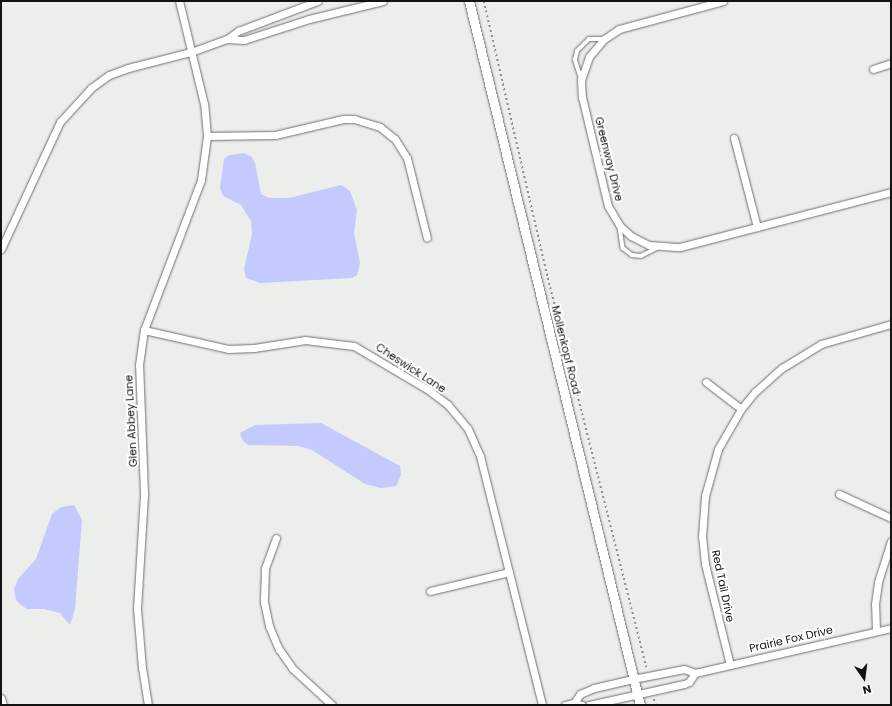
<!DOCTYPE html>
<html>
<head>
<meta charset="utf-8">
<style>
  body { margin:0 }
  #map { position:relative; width:892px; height:706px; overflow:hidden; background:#ebeeea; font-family:Poppins,sans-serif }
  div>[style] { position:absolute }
  .water>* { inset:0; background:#c4cafe }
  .path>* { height:1.5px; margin-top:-0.75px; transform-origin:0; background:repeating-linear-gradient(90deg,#8f918e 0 2px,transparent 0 5px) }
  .roads { filter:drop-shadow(0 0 1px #6e706d) drop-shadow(0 0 1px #6e706d) }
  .service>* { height:3.5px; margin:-1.75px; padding:0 1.75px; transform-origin:1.75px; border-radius:1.75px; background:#fff }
  .minor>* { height:7px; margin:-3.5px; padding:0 3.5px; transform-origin:3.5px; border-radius:3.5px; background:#fff }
  .tertiary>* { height:9px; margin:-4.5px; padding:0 4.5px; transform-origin:4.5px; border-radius:4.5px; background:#fff }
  span { translate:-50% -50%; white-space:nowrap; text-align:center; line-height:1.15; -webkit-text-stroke:4px #fff; paint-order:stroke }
  .street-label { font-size:11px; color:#121312 }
  .frame { position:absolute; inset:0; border:2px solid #121312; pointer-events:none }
  .north { position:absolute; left:844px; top:658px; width:40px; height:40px; -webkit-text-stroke:3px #fff; paint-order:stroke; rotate:166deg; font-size:11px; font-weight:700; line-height:16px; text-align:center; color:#121312 }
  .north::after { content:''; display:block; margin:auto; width:14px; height:18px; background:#121312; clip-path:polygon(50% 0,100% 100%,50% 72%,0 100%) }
</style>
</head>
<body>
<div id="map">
  <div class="water">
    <div style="clip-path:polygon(244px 153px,252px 157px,255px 163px,261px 194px,269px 198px,289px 198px,341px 185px,350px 191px,357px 210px,354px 233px,360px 263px,357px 275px,352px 278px,260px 283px,246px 278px,244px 269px,252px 234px,251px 221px,241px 205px,223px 196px,220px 188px,224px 159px,229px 155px)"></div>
    <div style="clip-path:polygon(321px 423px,400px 466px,401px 475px,396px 486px,381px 488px,365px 484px,312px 450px,298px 446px,248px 445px,243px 441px,240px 433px,255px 425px)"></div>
    <div style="clip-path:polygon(74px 505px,82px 520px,75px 609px,70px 625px,60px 613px,44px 609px,27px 609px,21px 605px,16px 600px,14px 590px,18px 579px,36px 559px,52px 514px,61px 507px)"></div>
  </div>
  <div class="path">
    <div style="left:484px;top:1px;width:284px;rotate:77deg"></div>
    <div style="left:548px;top:278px;width:402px;rotate:75.8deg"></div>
    <div style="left:654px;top:699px;width:6px;rotate:72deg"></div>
  </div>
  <div class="roads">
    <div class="service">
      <div style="left:581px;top:79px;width:20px;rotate:-108deg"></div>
      <div style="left:575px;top:60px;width:9px;rotate:-77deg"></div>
      <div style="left:577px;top:51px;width:17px;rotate:-45deg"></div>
      <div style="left:589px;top:39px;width:15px"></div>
      <div style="left:620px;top:227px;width:21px;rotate:82deg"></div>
      <div style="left:623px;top:248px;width:11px;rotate:38deg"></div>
      <div style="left:632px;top:255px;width:9px;rotate:6deg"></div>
      <div style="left:641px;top:256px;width:20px;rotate:-27deg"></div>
    </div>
    <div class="minor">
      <div style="left:723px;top:1px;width:108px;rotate:164.9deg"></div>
      <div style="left:619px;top:29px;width:18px;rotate:146deg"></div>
      <div style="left:604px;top:39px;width:23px;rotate:130deg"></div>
      <div style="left:589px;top:57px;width:24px;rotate:109deg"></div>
      <div style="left:581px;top:80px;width:17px;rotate:87deg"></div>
      <div style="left:582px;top:97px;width:112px;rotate:76.6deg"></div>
      <div style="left:608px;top:206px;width:23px;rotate:59deg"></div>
      <div style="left:620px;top:226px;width:15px;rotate:42deg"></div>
      <div style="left:631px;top:236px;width:20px;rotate:27deg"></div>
      <div style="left:649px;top:245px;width:31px;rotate:4deg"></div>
      <div style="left:680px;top:247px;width:218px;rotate:-14.6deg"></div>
      <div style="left:227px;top:39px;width:17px;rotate:3deg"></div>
      <div style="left:244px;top:40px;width:68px;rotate:-17.9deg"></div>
      <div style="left:309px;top:19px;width:76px;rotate:-13.7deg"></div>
      <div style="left:873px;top:69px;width:19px;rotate:-18deg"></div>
      <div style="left:207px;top:136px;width:68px;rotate:-0.8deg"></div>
      <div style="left:275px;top:135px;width:70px;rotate:-13.2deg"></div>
      <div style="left:343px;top:119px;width:11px"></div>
      <div style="left:354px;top:119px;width:27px;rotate:17deg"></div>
      <div style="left:380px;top:127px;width:19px;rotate:39deg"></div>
      <div style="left:395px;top:139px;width:22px;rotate:58deg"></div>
      <div style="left:407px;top:158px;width:82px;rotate:76deg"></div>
      <div style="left:734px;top:138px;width:92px;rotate:75.5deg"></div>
      <div style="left:1px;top:249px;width:140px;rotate:-65.1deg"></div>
      <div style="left:60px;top:122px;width:46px;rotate:-47.6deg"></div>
      <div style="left:91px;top:88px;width:22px;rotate:-36deg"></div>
      <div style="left:109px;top:75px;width:20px;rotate:-20deg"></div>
      <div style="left:128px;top:68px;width:65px;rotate:-14.3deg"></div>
      <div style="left:191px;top:52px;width:38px;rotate:-20deg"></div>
      <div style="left:227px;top:39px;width:14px;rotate:-36deg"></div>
      <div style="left:238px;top:31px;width:85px;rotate:-20.6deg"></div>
      <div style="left:144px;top:330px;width:86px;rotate:12.7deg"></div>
      <div style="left:228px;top:349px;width:26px;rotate:-2deg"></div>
      <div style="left:254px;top:348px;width:52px;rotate:-8.9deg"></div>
      <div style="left:305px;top:340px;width:49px;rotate:7deg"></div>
      <div style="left:354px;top:346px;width:85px;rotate:30.5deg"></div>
      <div style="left:427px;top:389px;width:26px;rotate:37deg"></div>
      <div style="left:448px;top:405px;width:31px;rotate:50deg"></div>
      <div style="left:468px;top:429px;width:30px;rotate:66deg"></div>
      <div style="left:480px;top:456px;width:257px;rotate:76deg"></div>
      <div style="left:706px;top:382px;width:44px;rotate:37.6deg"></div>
      <div style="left:839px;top:494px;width:57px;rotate:24.8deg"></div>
      <div style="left:276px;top:538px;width:33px;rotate:110deg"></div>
      <div style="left:265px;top:569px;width:33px;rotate:92deg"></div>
      <div style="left:264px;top:602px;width:25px;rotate:78deg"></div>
      <div style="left:269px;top:626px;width:25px;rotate:67deg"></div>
      <div style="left:279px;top:649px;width:24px;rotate:55deg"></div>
      <div style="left:293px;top:669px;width:53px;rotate:42.7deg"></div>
      <div style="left:430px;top:591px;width:81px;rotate:-13.5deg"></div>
      <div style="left:876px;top:630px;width:26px;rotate:-92deg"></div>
      <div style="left:875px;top:604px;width:22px;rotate:-82deg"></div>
      <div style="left:878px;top:582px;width:43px;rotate:-72.4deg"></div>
      <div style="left:730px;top:665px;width:104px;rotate:-103.9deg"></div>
      <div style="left:705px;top:564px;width:27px;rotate:-96deg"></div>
      <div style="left:702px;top:537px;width:41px;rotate:-85.8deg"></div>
      <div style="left:705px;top:496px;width:49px;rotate:-74.5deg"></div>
      <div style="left:718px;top:449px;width:46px;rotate:-60.1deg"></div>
      <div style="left:741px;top:409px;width:22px;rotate:-51deg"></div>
      <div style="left:755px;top:392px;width:36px;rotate:-42deg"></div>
      <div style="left:782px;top:368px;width:46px;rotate:-31.6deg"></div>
      <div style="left:821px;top:344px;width:73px;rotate:-15.9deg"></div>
      <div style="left:1px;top:698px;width:7px;rotate:74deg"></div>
      <div style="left:574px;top:703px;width:11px;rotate:-56deg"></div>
      <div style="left:580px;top:694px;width:15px;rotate:-23deg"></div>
      <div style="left:594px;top:688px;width:40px;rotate:-13deg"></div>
      <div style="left:633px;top:679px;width:52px;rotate:-11.1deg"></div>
      <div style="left:684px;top:669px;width:12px;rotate:20deg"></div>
      <div style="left:695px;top:673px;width:201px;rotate:-12.9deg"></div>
      <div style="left:148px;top:705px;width:37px;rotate:-99deg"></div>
      <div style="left:142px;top:668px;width:59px;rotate:-94.8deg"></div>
      <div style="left:137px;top:609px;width:116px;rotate:-86.5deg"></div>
      <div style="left:144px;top:493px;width:128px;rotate:-92.2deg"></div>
      <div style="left:139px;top:365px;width:35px;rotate:-82deg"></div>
      <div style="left:144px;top:330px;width:160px;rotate:-69.2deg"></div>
      <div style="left:201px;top:180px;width:44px;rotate:-82.2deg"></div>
      <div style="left:207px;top:136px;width:32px;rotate:-95deg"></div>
      <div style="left:204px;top:104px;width:106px;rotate:-103.6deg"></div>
      <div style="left:565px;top:705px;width:9px;rotate:-13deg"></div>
      <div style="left:574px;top:703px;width:8px;rotate:14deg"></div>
      <div style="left:589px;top:705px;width:97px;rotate:-12.5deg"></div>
      <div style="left:684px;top:684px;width:5px;rotate:-22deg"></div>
      <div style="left:689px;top:682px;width:11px;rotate:-56deg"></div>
    </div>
    <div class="tertiary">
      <div style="left:469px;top:1px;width:724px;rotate:76.35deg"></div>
    </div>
  </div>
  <div class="street-label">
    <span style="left:609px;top:159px;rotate:76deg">Greenway Drive</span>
    <span style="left:566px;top:350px;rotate:76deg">Mollenkopf Road</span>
    <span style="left:411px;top:368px;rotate:33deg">Cheswick Lane</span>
    <span style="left:131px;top:421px;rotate:-93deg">Glen Abbey Lane</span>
    <span style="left:723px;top:586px;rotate:78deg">Red Tail Drive</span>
    <span style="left:791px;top:639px;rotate:-13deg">Prairie Fox Drive</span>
  </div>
  <div class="frame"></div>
  <div class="north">N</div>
</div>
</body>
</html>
